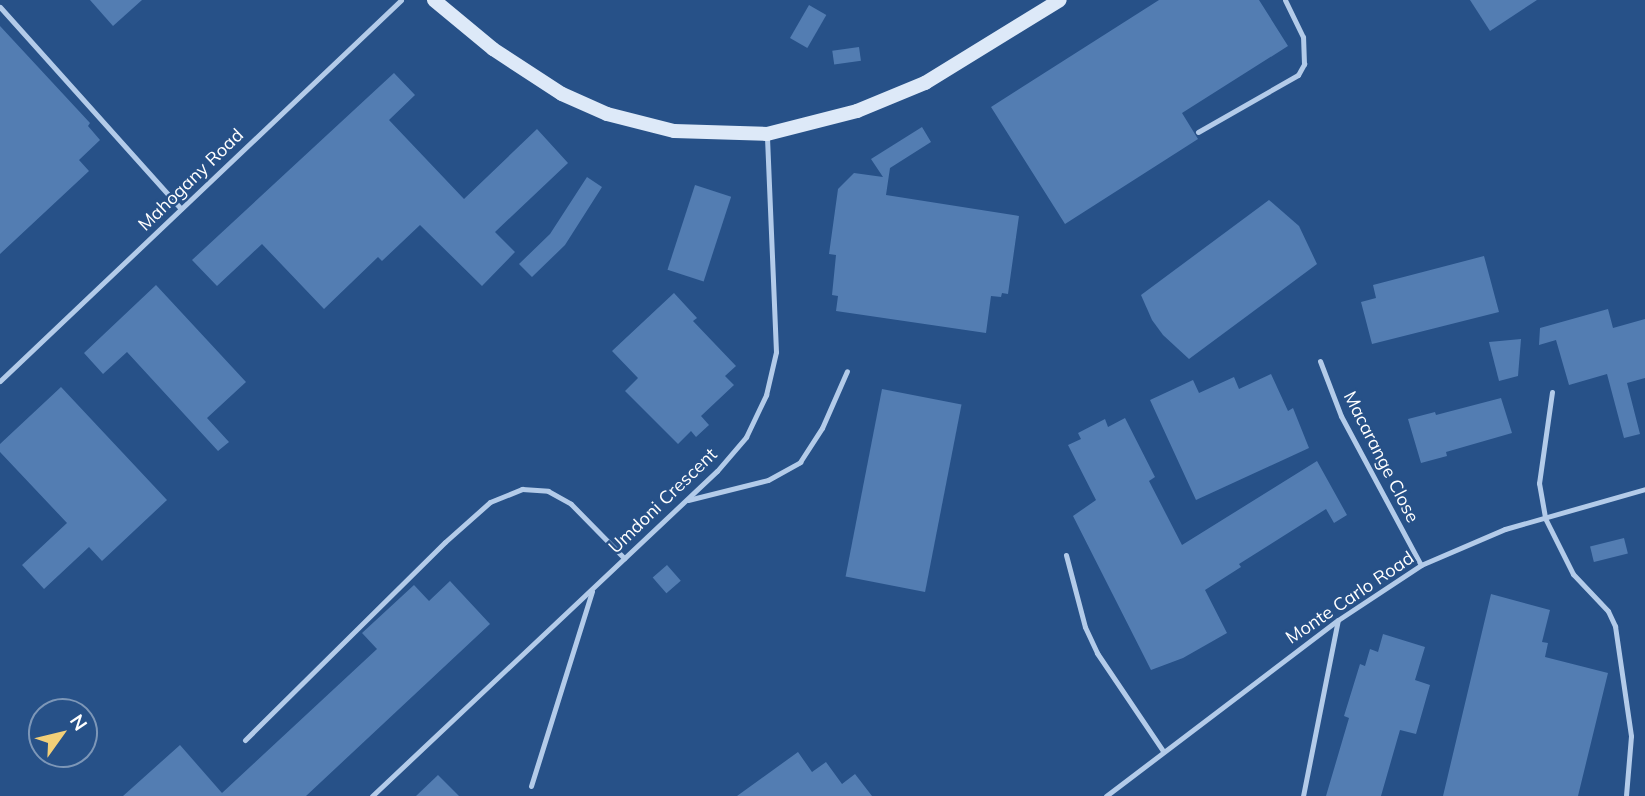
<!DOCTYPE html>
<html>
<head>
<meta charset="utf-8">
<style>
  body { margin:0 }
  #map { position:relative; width:1645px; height:796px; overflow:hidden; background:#275188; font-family:Mulish,sans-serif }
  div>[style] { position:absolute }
  .building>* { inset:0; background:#537db2; transform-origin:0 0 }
  .lane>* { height:5px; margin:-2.5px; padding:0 2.5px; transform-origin:2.5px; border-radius:2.5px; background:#b3cbe9 }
  .secondary>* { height:14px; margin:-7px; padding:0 7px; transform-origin:7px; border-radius:7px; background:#dde9f8 }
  span { translate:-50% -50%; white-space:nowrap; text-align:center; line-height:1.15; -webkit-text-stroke:5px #275188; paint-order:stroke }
  .street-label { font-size:18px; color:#fff }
  .north { position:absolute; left:28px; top:698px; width:70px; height:70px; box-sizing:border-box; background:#275188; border:2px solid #7d97b8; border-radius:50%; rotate:56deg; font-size:19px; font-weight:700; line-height:28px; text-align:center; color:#fff }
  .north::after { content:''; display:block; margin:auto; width:24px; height:32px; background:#f2cf78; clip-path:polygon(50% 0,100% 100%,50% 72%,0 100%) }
</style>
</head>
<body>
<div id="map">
  <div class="building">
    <div style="clip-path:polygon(90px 0,142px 0,113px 26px)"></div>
    <div style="clip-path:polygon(1159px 0,1259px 0,1288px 46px,1182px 113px,1198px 139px,1065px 224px,991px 107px)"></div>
    <div style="clip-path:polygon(1470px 0,1537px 0,1490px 31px)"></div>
    <div style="left:809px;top:5px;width:20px;height:38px;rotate:30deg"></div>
    <div style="clip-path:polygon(0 26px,90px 123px,88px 126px,100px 140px,79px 160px,89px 171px,0 254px)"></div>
    <div style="left:859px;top:47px;width:14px;height:27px;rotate:82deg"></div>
    <div style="clip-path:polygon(394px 73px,415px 95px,389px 120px,464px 199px,537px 129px,568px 163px,495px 232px,515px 252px,482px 286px,420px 225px,382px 261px,378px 257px,324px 309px,262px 244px,217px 286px,192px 260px)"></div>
    <div style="clip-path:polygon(922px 127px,931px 142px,890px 168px,886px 195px,1019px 216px,1008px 294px,1002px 293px,1001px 297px,991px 296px,986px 333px,836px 311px,838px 296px,832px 295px,836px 255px,829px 254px,838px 189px,854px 173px,883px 177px,871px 159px)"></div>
    <div style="clip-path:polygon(587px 177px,602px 187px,565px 245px,532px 277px,519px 264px,550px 234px)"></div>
    <div style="left:695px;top:185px;width:38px;height:89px;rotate:18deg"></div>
    <div style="clip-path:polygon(1269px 200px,1299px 226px,1317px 264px,1189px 359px,1163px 335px,1152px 320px,1141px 295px)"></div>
    <div style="clip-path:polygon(1484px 256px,1499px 312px,1372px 344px,1361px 302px,1376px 298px,1373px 285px)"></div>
    <div style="clip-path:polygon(156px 285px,246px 382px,207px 418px,229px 442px,218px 451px,127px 352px,103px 374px,84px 353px)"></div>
    <div style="clip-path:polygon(674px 293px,697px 318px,693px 321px,736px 366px,725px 376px,734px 385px,701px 416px,709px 425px,696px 437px,691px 431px,678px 444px,625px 391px,638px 378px,612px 351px)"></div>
    <div style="clip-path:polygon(1608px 309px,1613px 328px,1645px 319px,1645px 378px,1627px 383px,1640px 434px,1624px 438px,1607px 374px,1569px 385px,1556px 340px,1539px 345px,1540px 328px)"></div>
    <div style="clip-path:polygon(1521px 339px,1518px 376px,1499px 381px,1489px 342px)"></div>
    <div style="clip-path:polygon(1271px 374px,1288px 411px,1293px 408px,1309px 448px,1196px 500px,1150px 400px,1193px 380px,1199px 393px,1234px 377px,1239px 389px)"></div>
    <div style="clip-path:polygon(61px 387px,167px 500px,102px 561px,89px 547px,44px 589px,22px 565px,67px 523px,0 452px,0 444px)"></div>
    <div style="left:882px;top:389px;width:81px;height:191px;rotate:11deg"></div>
    <div style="clip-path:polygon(1501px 398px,1512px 433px,1446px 452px,1447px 456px,1421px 463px,1408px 419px,1435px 412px,1436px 415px)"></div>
    <div style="clip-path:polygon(1125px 418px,1155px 477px,1149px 481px,1182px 545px,1317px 461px,1347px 515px,1334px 523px,1326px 509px,1239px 564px,1241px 567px,1205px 590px,1227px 633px,1183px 658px,1151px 670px,1073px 516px,1096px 500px,1068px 445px,1081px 439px,1078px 433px,1105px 419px,1108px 427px)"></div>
    <div style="left:1624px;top:538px;width:16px;height:35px;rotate:76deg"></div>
    <div style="left:667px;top:565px;width:21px;height:19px;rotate:49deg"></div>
    <div style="clip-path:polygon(450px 581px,490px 624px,306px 796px,123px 796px,180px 745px,222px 793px,377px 649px,362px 633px,414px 585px,429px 601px)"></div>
    <div style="clip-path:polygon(1491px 594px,1550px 610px,1542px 642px,1548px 643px,1545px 657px,1608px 673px,1578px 796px,1443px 796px)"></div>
    <div style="clip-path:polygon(1383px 634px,1425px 647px,1415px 680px,1430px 685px,1416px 734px,1400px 730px,1381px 796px,1326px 796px,1349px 718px,1344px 716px,1360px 664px,1365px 666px,1370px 649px,1378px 652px)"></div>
    <div style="clip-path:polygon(798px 752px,812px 772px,826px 762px,842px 784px,855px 774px,872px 796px,737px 796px)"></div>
    <div style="clip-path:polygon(438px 775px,459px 796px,416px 796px)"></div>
  </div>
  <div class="lane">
    <div style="left:0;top:7px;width:271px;rotate:48.1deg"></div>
    <div style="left:1198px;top:132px;width:115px;rotate:-29.7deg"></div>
    <div style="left:1298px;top:75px;width:13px;rotate:-61deg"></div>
    <div style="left:1304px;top:64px;width:27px;rotate:-92deg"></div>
    <div style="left:1303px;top:37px;width:41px;rotate:-115.9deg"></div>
    <div style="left:1320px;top:361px;width:59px;rotate:69.1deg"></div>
    <div style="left:1341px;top:416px;width:169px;rotate:61.8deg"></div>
    <div style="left:0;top:381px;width:553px;rotate:-43.53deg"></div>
    <div style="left:1552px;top:392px;width:92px;rotate:98.1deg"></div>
    <div style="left:1539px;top:483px;width:36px;rotate:80deg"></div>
    <div style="left:1545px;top:518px;width:63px;rotate:63.4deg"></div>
    <div style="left:1573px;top:574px;width:51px;rotate:46.6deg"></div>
    <div style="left:1608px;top:611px;width:17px;rotate:65deg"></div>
    <div style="left:1615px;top:626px;width:111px;rotate:81.7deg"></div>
    <div style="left:1631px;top:736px;width:59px;rotate:94.8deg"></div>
    <div style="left:688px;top:500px;width:82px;rotate:-14deg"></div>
    <div style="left:768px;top:480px;width:37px;rotate:-29deg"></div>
    <div style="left:800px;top:462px;width:40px;rotate:-57.1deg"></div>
    <div style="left:822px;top:428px;width:62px;rotate:-66.3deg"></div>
    <div style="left:1066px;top:555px;width:74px;rotate:75.2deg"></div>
    <div style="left:1085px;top:627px;width:29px;rotate:65deg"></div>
    <div style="left:1097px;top:653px;width:118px;rotate:56deg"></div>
    <div style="left:245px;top:740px;width:281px;rotate:-44.7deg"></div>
    <div style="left:445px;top:542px;width:60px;rotate:-41.6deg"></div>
    <div style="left:490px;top:502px;width:35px;rotate:-22deg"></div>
    <div style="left:522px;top:489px;width:26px;rotate:4deg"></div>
    <div style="left:548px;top:491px;width:26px;rotate:29deg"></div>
    <div style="left:571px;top:504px;width:76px;rotate:45.5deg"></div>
    <div style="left:531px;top:786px;width:204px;rotate:-72.6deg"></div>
    <div style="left:372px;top:796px;width:474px;rotate:-43.3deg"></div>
    <div style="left:717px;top:471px;width:45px;rotate:-49.5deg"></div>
    <div style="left:746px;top:437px;width:47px;rotate:-64.5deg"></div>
    <div style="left:766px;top:395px;width:44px;rotate:-76.9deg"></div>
    <div style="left:776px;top:352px;width:215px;rotate:-92.4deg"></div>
    <div style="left:1106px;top:796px;width:291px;rotate:-37.2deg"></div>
    <div style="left:1338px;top:620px;width:100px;rotate:-33.5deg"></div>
    <div style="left:1421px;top:565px;width:91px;rotate:-23.2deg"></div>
    <div style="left:1505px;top:529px;width:146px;rotate:-15.9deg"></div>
    <div style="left:1303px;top:796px;width:179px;rotate:-78.8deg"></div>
  </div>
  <div class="secondary">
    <div style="left:434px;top:0;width:77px;rotate:39.7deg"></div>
    <div style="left:493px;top:49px;width:82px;rotate:33.1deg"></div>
    <div style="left:562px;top:94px;width:49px;rotate:24deg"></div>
    <div style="left:607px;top:114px;width:69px;rotate:14.2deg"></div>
    <div style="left:674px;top:131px;width:93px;rotate:1.8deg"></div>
    <div style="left:767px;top:134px;width:93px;rotate:-14.3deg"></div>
    <div style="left:857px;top:111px;width:74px;rotate:-22.4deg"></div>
    <div style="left:925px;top:83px;width:158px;rotate:-31.6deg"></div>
  </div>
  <div class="street-label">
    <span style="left:191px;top:180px;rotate:-44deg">Mahogany Road</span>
    <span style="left:1381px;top:457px;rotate:63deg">Macarange Close</span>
    <span style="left:663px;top:501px;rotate:-44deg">Umdoni Crescent</span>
    <span style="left:1350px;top:598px;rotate:-34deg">Monte Carlo Road</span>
  </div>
  <div class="north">N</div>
</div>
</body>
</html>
